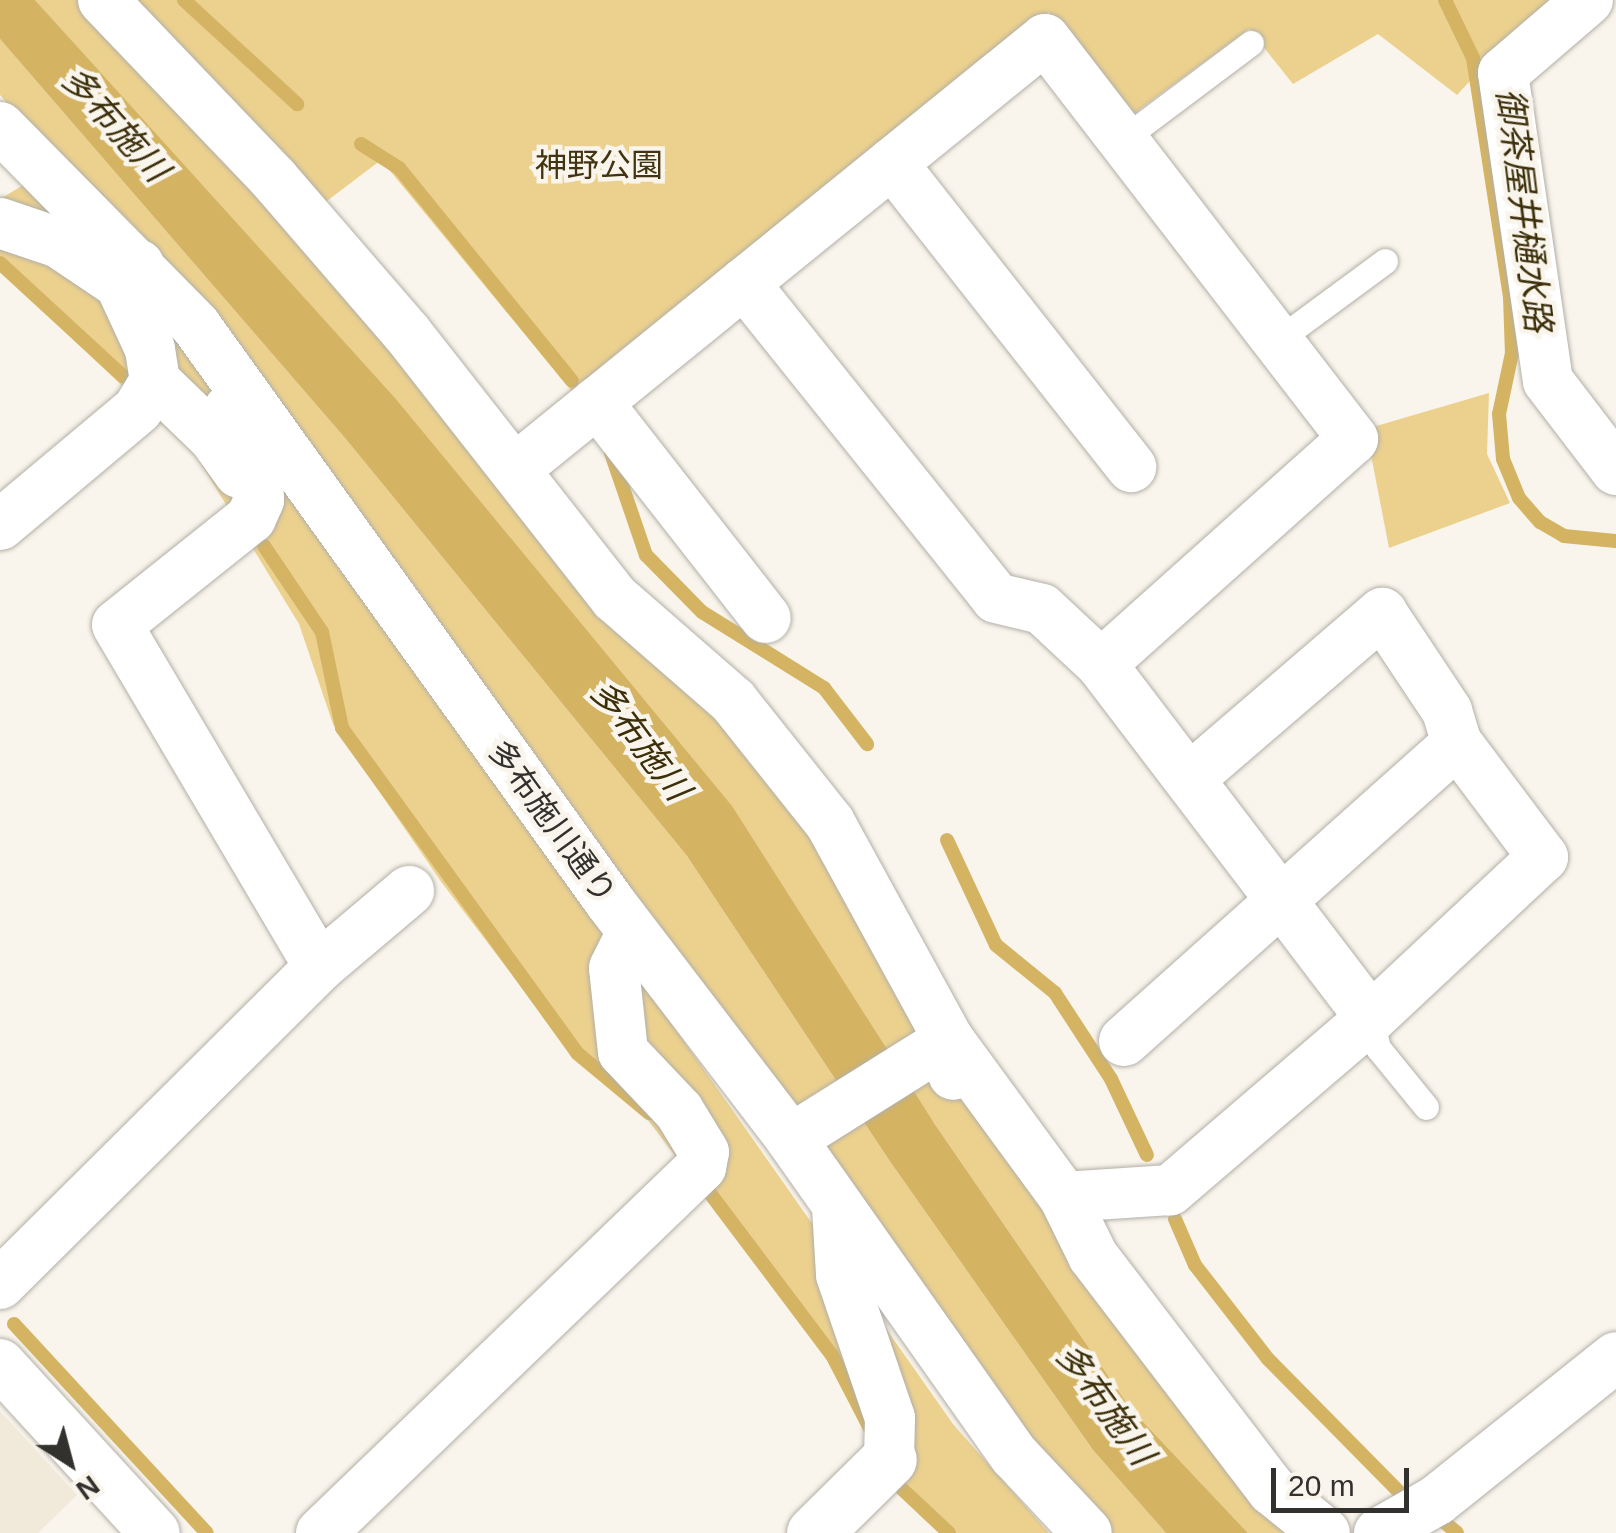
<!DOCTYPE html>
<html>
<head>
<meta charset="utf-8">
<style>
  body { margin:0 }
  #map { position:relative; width:1616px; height:1533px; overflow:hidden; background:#f9f5ec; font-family:Arial,"Noto Sans JP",sans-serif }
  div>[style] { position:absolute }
  .built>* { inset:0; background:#f1eada }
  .green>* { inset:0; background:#ecd18e }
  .water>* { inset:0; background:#d4b463 }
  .stream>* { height:14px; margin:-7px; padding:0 7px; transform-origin:7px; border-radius:7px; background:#d4b463 }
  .roads { filter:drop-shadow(0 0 2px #b3afa7) drop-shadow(0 0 2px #b3afa7) }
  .lane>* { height:25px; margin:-12.5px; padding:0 12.5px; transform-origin:12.5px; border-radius:12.5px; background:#fff }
  .street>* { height:50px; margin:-25px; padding:0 25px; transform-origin:25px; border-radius:25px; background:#fff }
  .secondary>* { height:55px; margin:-27.5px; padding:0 27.5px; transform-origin:27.5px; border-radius:27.5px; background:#fff }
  span { translate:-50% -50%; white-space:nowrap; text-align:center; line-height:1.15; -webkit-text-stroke:9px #f9f5ec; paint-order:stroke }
  .park-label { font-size:32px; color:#423410 }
  .street-label { font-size:32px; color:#33312e }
  .water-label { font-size:35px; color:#3c2f0a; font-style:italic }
  .north { position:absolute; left:20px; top:1413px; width:100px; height:100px; -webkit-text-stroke:8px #f9f5ec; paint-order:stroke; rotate:144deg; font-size:28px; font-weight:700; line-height:40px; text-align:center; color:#33312e }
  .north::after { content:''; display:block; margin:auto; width:35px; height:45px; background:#33312e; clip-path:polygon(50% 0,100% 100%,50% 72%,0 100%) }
  .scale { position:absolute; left:1271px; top:1468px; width:138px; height:45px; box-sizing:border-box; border:5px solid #33312e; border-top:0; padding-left:12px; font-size:30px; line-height:35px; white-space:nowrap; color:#33312e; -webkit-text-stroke:8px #f9f5ec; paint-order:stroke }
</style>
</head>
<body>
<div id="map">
  <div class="built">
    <div style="clip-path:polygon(0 1411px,77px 1495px,38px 1533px,0 1533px)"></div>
  </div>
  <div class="green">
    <div style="clip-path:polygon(35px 0,78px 0,247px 173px,799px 816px,1297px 1533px,1248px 1533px,1131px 1409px,934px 1123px,152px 131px)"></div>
    <div style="clip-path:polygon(124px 0,1565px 0,1492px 57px,1457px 95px,1378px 34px,1293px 84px,1249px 29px,1132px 115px,1049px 12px,574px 394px,381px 160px,319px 207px)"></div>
    <div style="clip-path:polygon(0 39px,345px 438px,687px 856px,889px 1160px,1093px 1450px,1166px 1533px,1112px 1533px,1031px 1447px,56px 158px,0 95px)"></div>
    <div style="clip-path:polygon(30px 181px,227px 391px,953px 1424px,1049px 1533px,940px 1533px,890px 1486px,828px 1358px,648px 1120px,574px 1056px,442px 883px,333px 724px,299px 624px,197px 457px,0 270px,0 199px)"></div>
    <div style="clip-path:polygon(1489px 393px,1487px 454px,1510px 503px,1389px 548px,1366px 429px)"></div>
  </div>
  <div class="water">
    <div style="clip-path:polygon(0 0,35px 0,395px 398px,732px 806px,934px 1123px,1131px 1409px,1248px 1533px,1166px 1533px,1093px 1450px,889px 1160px,687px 856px,345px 438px,0 39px)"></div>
  </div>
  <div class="stream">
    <div style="left:184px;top:0;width:154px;rotate:42.6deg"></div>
    <div style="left:1445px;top:0;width:64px;rotate:64.2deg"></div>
    <div style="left:1473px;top:58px;width:242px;rotate:81.2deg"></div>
    <div style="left:1510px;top:297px;width:56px;rotate:88deg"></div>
    <div style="left:1512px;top:353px;width:62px;rotate:102deg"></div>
    <div style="left:1499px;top:414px;width:45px;rotate:84.9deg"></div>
    <div style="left:1503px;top:459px;width:42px;rotate:67.7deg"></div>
    <div style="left:1519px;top:498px;width:32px;rotate:49deg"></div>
    <div style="left:1540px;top:522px;width:28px;rotate:30deg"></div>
    <div style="left:1564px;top:536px;width:52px;rotate:5.5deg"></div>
    <div style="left:361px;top:144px;width:45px;rotate:32.3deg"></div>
    <div style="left:399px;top:168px;width:274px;rotate:50.9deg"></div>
    <div style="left:0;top:263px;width:167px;rotate:42.6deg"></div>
    <div style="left:611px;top:453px;width:108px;rotate:71.1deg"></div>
    <div style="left:646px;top:555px;width:80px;rotate:45.5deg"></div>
    <div style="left:702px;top:612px;width:144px;rotate:31.9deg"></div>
    <div style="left:824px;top:688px;width:71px;rotate:52.5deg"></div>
    <div style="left:264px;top:546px;width:104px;rotate:56deg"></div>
    <div style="left:322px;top:632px;width:98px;rotate:78.2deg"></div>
    <div style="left:342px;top:728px;width:401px;rotate:54.1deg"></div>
    <div style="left:577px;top:1053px;width:94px;rotate:39.8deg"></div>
    <div style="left:947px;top:840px;width:116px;rotate:65deg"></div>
    <div style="left:996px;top:945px;width:76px;rotate:39.1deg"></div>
    <div style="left:1055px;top:993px;width:103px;rotate:56.9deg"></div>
    <div style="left:1111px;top:1079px;width:84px;rotate:64.7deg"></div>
    <div style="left:709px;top:1192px;width:204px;rotate:53deg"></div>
    <div style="left:832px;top:1355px;width:80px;rotate:62.5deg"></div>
    <div style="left:1175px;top:1219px;width:50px;rotate:66.5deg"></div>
    <div style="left:1195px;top:1265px;width:119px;rotate:52.2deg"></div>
    <div style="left:1268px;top:1359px;width:194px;rotate:45.4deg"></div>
    <div style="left:14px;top:1324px;width:284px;rotate:47.3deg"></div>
    <div style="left:901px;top:1488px;width:66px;rotate:43.2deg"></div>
    <div style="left:1437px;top:1516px;width:26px;rotate:40deg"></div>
  </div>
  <div class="roads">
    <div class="lane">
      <div style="left:1123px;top:139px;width:160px;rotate:-36.9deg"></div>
      <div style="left:1278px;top:340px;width:133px;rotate:-36.4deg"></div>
      <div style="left:1371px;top:1018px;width:31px;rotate:77deg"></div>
      <div style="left:1378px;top:1048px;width:76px;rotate:50.9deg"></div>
    </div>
    <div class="street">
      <div style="left:103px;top:0;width:248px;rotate:46.3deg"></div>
      <div style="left:274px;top:179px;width:203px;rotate:49.2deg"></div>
      <div style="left:407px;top:333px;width:337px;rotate:51.9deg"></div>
      <div style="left:615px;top:598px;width:157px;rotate:41.1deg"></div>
      <div style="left:733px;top:701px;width:156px;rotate:51.5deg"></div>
      <div style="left:830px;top:823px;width:247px;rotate:61.3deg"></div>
      <div style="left:949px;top:1040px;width:195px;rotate:53.8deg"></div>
      <div style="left:1064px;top:1197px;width:66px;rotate:63.8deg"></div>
      <div style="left:1093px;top:1256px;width:295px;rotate:52.6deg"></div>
      <div style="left:1272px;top:1490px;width:68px;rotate:39.1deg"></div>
      <div style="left:1588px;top:0;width:112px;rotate:139.3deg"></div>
      <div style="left:1503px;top:73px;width:311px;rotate:81.7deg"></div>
      <div style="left:1548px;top:381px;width:112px;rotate:52.6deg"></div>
      <div style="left:0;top:127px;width:279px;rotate:45.4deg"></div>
      <div style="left:196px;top:326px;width:709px;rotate:54.29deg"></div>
      <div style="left:610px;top:902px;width:298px;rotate:52.6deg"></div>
      <div style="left:791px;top:1139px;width:388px;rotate:54.8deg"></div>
      <div style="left:1015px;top:1456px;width:105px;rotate:46.9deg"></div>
      <div style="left:892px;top:163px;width:387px;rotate:51.8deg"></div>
      <div style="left:0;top:223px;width:62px;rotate:18.7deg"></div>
      <div style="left:59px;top:243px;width:73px;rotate:33.9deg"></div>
      <div style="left:744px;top:283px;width:403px;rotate:51.3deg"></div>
      <div style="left:996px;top:598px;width:47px;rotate:13.4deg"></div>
      <div style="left:1042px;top:609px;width:81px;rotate:43deg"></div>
      <div style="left:1101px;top:664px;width:445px;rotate:52.7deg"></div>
      <div style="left:1371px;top:1018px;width:265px;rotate:139.4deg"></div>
      <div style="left:1170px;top:1190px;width:106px;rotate:176.2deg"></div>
      <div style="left:155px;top:381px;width:82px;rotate:44deg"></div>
      <div style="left:214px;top:438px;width:43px;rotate:54.5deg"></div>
      <div style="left:597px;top:402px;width:274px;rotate:52deg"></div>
      <div style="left:229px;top:409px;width:58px;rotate:61.2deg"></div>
      <div style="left:257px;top:460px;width:40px;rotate:87.1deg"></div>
      <div style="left:259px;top:500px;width:20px;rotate:114deg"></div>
      <div style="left:251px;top:518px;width:171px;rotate:141.4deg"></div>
      <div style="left:117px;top:625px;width:397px;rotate:59.4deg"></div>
      <div style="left:319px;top:967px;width:118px;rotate:-40.2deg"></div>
      <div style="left:515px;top:469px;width:682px;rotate:-39.05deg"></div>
      <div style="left:1045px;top:39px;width:505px;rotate:52.4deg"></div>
      <div style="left:1353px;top:439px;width:338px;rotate:138.2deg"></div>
      <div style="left:0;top:525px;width:180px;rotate:-40deg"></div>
      <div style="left:138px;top:409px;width:33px;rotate:-59deg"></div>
      <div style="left:155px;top:381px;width:32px;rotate:-99deg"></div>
      <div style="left:150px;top:349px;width:72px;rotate:-114.8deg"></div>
      <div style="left:120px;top:284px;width:27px;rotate:-45deg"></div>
      <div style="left:1189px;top:779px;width:255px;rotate:-40.7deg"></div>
      <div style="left:1382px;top:613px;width:118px;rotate:56.4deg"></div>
      <div style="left:1447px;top:711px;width:34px;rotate:73deg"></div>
      <div style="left:1124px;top:1041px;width:447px;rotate:-41.8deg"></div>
      <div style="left:1457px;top:743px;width:143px;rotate:53deg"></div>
      <div style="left:1543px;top:857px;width:236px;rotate:136.9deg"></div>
      <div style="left:791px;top:1139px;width:186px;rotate:-32.1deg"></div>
      <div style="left:949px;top:1040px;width:35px;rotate:83deg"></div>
      <div style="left:837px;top:1207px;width:68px;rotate:86.6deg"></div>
      <div style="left:841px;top:1275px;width:151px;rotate:71.1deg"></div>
      <div style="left:890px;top:1418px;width:41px;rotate:91.4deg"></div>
      <div style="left:0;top:1284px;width:450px;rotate:-44.8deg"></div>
      <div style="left:0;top:1364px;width:229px;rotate:47.5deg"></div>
      <div style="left:321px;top:1533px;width:528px;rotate:-43.92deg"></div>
      <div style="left:701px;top:1167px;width:15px;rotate:-79deg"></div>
      <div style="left:704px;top:1152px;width:48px;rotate:-121.4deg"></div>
      <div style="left:679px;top:1111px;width:81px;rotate:-133.5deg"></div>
      <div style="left:623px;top:1052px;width:84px;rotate:-96.1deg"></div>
      <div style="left:614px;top:968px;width:40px;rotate:-63.4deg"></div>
      <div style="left:1379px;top:1533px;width:67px;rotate:-29.6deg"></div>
      <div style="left:1437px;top:1500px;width:229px;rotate:-38.6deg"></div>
    </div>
    <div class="secondary">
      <div style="left:814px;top:1533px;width:105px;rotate:-44.6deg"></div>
    </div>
  </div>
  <div class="park-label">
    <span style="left:599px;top:165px">神野公園</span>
  </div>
  <div class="street-label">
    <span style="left:552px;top:822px;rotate:54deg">多布施川通り</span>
  </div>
  <div class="water-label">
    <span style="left:115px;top:124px;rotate:48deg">多布施川</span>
    <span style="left:1524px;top:210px;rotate:83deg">御茶屋井樋水路</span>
    <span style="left:640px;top:740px;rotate:53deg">多布施川</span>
    <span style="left:1105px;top:1404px;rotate:54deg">多布施川</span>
  </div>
  <div class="north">N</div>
  <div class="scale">20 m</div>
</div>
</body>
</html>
